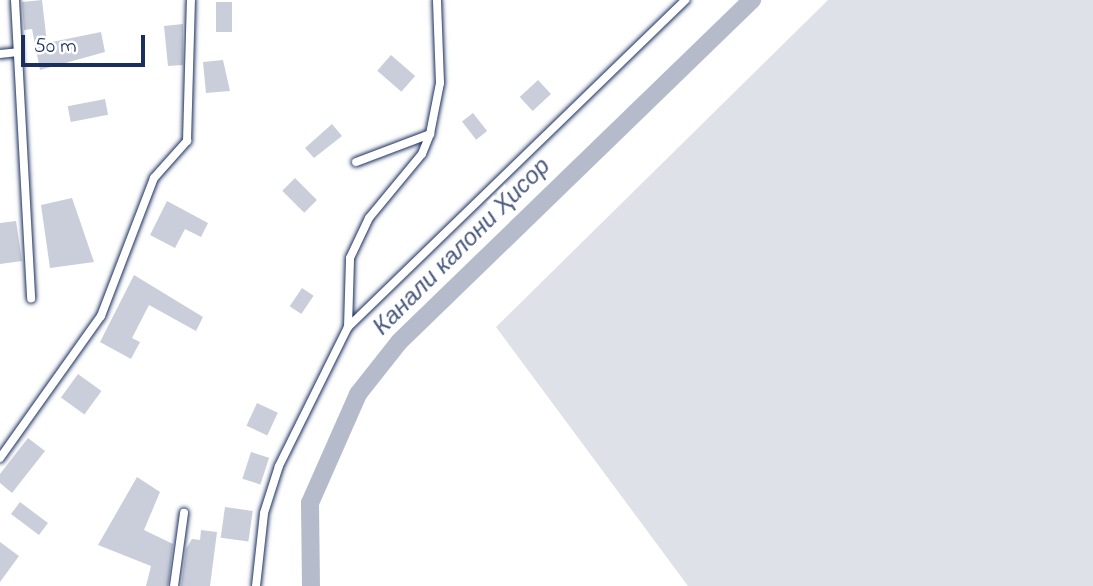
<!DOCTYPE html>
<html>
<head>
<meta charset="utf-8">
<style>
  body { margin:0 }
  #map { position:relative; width:1093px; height:586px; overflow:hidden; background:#fff; font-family:"Indie Flower",sans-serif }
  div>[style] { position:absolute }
  .green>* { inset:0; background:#dee1e7 }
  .canal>* { height:18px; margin:-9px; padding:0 9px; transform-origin:9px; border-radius:9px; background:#b5bbca }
  .building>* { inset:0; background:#caceda; transform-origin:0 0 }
  .roads { filter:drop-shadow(0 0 2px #1b2f5e) drop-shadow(0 0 2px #1b2f5e) }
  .lane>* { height:8px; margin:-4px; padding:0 4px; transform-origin:4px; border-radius:4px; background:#fff }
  span { translate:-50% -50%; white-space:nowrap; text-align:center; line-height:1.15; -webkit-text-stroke:7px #fff; paint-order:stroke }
  .water-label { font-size:24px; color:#49597e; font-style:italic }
  .scale { position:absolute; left:21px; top:35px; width:124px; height:32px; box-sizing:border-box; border:4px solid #1b2f5e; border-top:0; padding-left:9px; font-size:21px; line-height:24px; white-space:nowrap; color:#1b2f5e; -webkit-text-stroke:5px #fff; paint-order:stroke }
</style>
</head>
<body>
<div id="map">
  <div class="green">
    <div style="clip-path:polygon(828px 0,1093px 0,1093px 586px,688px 586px,496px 327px)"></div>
  </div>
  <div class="canal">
    <div style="left:311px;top:586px;width:83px;rotate:-90.7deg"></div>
    <div style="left:310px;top:503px;width:119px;rotate:-66.2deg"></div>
    <div style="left:358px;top:394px;width:66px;rotate:-51.7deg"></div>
    <div style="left:399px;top:342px;width:492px;rotate:-44.1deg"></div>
  </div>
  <div class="building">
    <div style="clip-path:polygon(42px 0,47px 43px,101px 32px,105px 52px,40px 70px,32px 29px,24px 30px,22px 2px)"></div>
    <div style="left:216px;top:2px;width:16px;height:30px"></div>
    <div style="clip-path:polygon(183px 24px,183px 65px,168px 66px,164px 26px)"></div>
    <div style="left:391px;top:55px;width:32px;height:21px;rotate:41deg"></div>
    <div style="clip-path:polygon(223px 60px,230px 91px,206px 93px,203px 62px)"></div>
    <div style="left:538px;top:80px;width:19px;height:25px;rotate:47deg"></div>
    <div style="left:105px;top:99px;width:16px;height:38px;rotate:79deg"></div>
    <div style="left:473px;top:113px;width:23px;height:14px;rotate:52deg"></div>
    <div style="clip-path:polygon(332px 124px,342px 136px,314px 158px,305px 148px)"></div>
    <div style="left:295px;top:178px;width:31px;height:18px;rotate:45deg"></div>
    <div style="clip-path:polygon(72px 198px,94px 262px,50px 268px,41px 205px)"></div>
    <div style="clip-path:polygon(167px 201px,208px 223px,201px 237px,185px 229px,175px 248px,150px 235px)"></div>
    <div style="clip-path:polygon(16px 221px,22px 261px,0 264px,0 223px)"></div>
    <div style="clip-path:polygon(134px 275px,203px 317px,196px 331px,149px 305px,132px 338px,140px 342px,131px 359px,100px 342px)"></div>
    <div style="left:302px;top:288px;width:14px;height:22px;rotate:34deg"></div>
    <div style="left:78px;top:374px;width:29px;height:29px;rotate:36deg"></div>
    <div style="left:257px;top:403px;width:23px;height:25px;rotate:25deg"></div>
    <div style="clip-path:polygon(28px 438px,45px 451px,12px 493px,0 483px,0 474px)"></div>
    <div style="left:251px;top:452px;width:19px;height:28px;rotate:18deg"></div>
    <div style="clip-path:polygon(137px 477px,160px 492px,144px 530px,173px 544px,168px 586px,146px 586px,151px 566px,98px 545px)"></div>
    <div style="left:20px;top:502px;width:35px;height:15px;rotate:37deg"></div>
    <div style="left:225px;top:507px;width:28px;height:31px;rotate:8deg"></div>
    <div style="clip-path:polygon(201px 530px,217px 532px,210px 586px,181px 586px,186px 549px,192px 539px,200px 540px)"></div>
    <div style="clip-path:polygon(0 542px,19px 556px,0 582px)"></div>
  </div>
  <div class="roads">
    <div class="lane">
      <div style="left:15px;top:0;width:299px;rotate:86.9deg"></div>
      <div style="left:0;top:54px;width:18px;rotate:-6deg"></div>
      <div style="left:356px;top:162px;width:79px;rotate:-20.7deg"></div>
      <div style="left:348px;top:327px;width:69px;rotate:-88.3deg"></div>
      <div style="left:350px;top:258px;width:44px;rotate:-64.6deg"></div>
      <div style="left:369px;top:218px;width:83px;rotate:-50.4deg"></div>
      <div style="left:422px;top:154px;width:22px;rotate:-68deg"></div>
      <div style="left:430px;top:134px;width:52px;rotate:-78.9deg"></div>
      <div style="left:440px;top:83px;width:83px;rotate:-92.1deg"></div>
      <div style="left:0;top:458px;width:174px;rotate:-54.6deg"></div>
      <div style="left:101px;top:316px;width:148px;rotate:-69deg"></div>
      <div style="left:154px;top:178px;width:50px;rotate:-48.3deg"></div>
      <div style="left:187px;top:141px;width:141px;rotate:-88.4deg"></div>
      <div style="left:174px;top:586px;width:74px;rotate:-82.2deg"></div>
      <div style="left:256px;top:586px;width:73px;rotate:-83.7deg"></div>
      <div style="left:264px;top:513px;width:49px;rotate:-72.3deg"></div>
      <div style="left:279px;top:466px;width:155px;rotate:-63.6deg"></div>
      <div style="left:348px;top:327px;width:470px;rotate:-44.1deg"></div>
    </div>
  </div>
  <div class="water-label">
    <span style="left:463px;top:248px;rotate:-45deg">Канали калони Ҳисор</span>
  </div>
  <div class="scale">50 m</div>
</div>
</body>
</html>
